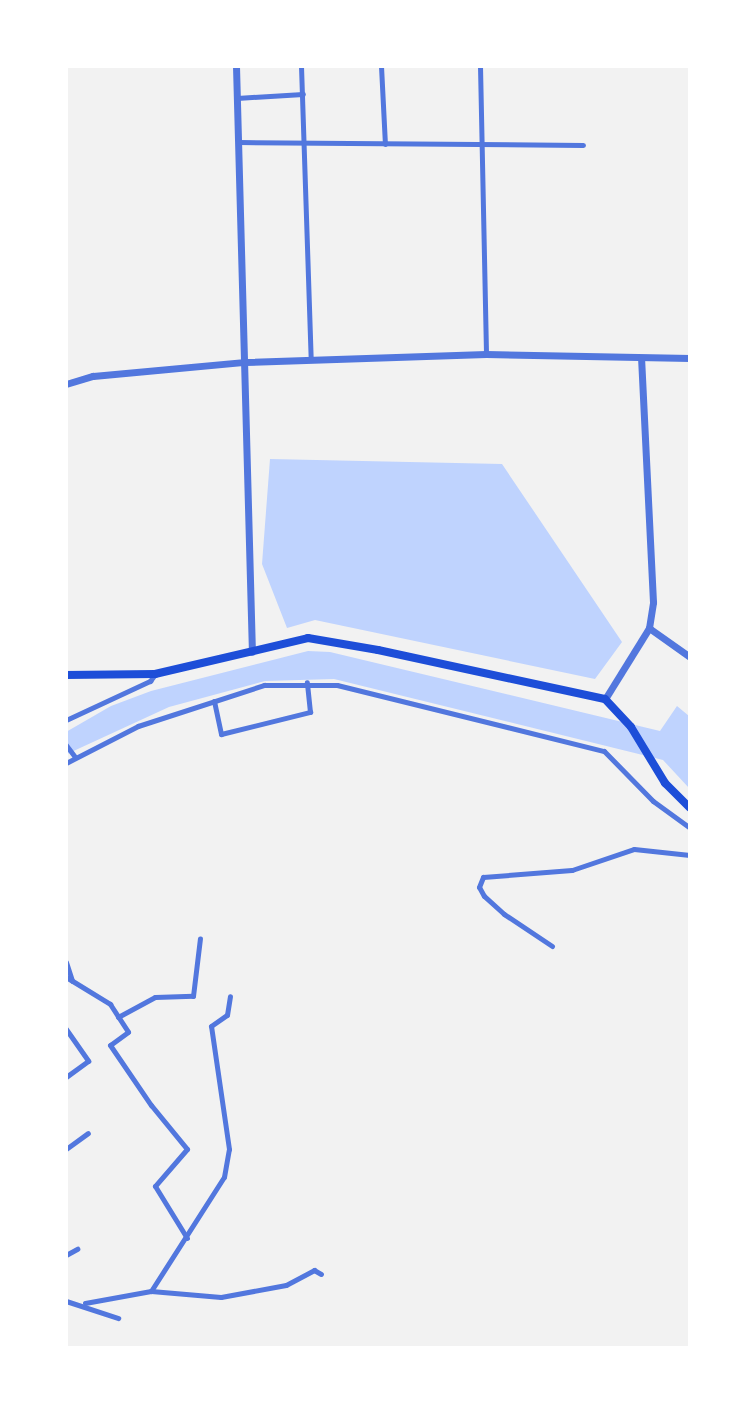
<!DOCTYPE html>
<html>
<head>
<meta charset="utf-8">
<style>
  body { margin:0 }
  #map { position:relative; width:756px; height:1414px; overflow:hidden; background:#f2f2f2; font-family:"Nunito Sans",sans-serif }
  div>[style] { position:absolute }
  .water>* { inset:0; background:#bfd3fe }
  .minor>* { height:5px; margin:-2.5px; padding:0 2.5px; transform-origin:2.5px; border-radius:2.5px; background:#5277de }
  .tertiary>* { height:7px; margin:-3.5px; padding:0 3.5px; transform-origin:3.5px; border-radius:3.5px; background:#5277de }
  .secondary>* { height:8px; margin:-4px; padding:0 4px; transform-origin:4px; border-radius:4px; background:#1d4ed8 }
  span { translate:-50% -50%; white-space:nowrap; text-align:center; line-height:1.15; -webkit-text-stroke:5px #fff; paint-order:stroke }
  .frame { position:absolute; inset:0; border:68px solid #fff; pointer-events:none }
</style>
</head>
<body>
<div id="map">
  <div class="water">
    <div style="clip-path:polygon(270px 459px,502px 464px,622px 642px,595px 679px,315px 620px,287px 628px,262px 564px)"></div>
    <div style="clip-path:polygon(308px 651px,330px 652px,660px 731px,677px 706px,689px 716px,689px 788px,663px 760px,334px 679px,265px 681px,169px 707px,67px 754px,66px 732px,111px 706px,151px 691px)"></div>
  </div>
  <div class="minor">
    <div style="left:301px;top:66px;width:294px;rotate:88.1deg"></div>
    <div style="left:381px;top:66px;width:78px;rotate:87.1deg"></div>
    <div style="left:480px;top:66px;width:288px;rotate:88.8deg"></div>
    <div style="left:237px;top:98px;width:66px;rotate:-3.5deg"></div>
    <div style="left:239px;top:142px;width:344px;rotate:0.5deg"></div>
    <div style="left:214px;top:701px;width:34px;rotate:78deg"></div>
    <div style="left:221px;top:734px;width:92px;rotate:-13.9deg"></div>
    <div style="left:310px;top:712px;width:30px;rotate:-96deg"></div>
    <div style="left:66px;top:720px;width:93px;rotate:-24.9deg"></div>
    <div style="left:150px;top:681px;width:9px;rotate:-54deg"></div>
    <div style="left:66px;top:745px;width:15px;rotate:53deg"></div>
    <div style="left:66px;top:763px;width:81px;rotate:-27.2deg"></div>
    <div style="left:138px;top:726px;width:133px;rotate:-18deg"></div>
    <div style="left:264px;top:685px;width:73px"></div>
    <div style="left:337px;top:685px;width:275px;rotate:13.9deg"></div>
    <div style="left:604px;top:751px;width:70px;rotate:45.6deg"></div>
    <div style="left:653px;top:801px;width:46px;rotate:36.1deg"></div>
    <div style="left:552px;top:946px;width:58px;rotate:-146.3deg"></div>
    <div style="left:504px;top:914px;width:27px;rotate:-138deg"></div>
    <div style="left:484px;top:896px;width:10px;rotate:-119deg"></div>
    <div style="left:479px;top:887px;width:11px;rotate:-68deg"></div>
    <div style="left:483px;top:877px;width:89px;rotate:-4.5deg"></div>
    <div style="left:572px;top:870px;width:65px;rotate:-18.7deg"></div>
    <div style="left:634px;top:849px;width:56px;rotate:6.1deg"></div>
    <div style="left:66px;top:962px;width:20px;rotate:72deg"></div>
    <div style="left:66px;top:977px;width:52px;rotate:31.5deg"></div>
    <div style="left:110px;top:1004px;width:33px;rotate:57deg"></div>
    <div style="left:128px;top:1032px;width:22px;rotate:144deg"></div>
    <div style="left:110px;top:1045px;width:73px;rotate:55.7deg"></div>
    <div style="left:151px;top:1105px;width:57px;rotate:50.7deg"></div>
    <div style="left:187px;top:1149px;width:49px;rotate:130.9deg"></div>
    <div style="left:155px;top:1186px;width:61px;rotate:58.4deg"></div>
    <div style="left:118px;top:1017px;width:42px;rotate:-28.4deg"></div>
    <div style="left:155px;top:997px;width:38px;rotate:-2deg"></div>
    <div style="left:193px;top:996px;width:58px;rotate:-83.1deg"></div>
    <div style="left:66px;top:1029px;width:39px;rotate:55deg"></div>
    <div style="left:88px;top:1061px;width:27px;rotate:144deg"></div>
    <div style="left:66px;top:1149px;width:27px;rotate:-36deg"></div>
    <div style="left:66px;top:1255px;width:13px;rotate:-29deg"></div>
    <div style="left:151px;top:1291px;width:135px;rotate:-57.4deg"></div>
    <div style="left:224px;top:1177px;width:28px;rotate:-80deg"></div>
    <div style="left:229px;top:1149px;width:124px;rotate:-98.3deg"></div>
    <div style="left:211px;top:1026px;width:19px;rotate:-35deg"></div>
    <div style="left:227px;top:1015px;width:19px;rotate:-81deg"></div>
    <div style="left:66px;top:1301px;width:55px;rotate:18.1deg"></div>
    <div style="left:85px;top:1303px;width:67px;rotate:-10.3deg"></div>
    <div style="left:151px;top:1291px;width:70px;rotate:4.9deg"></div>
    <div style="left:221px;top:1297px;width:66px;rotate:-10.5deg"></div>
    <div style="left:286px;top:1285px;width:32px;rotate:-28deg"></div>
    <div style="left:314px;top:1270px;width:8px;rotate:30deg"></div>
  </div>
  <div class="tertiary">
    <div style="left:236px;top:66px;width:586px;rotate:88.44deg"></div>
    <div style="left:66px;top:384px;width:28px;rotate:-17deg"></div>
    <div style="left:93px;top:376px;width:153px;rotate:-5.3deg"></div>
    <div style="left:245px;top:362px;width:241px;rotate:-1.9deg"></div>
    <div style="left:486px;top:354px;width:204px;rotate:1.1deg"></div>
    <div style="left:649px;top:628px;width:50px;rotate:35.3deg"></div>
    <div style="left:605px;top:699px;width:84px;rotate:-58.2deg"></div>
    <div style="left:649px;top:628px;width:26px;rotate:-81deg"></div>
    <div style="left:653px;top:602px;width:244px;rotate:-92.8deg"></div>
  </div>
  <div class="secondary">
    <div style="left:66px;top:675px;width:89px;rotate:-0.6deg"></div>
    <div style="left:155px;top:674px;width:157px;rotate:-13.2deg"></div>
    <div style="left:308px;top:638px;width:71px;rotate:9.7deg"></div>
    <div style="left:378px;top:650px;width:232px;rotate:12.2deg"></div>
    <div style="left:605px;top:699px;width:38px;rotate:47deg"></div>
    <div style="left:631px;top:727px;width:66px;rotate:58.7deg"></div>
    <div style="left:665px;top:783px;width:35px;rotate:45deg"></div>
  </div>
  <div class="frame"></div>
</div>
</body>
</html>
